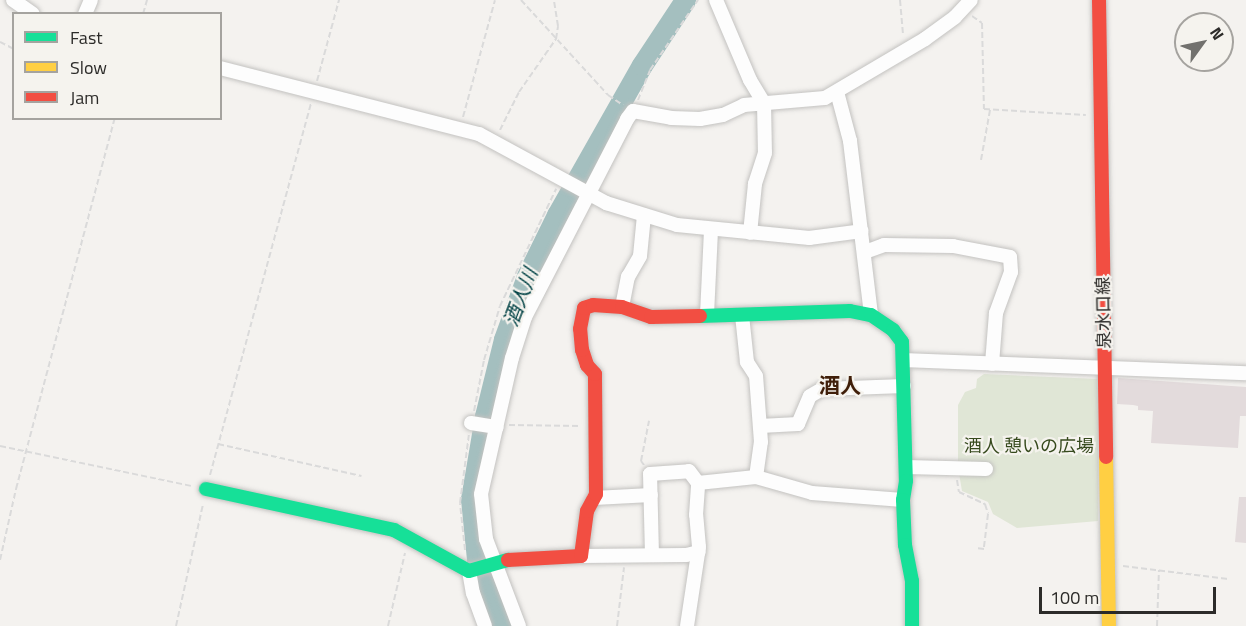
<!DOCTYPE html>
<html>
<head>
<meta charset="utf-8">
<style>
  body { margin:0 }
  #map { position:relative; width:1246px; height:626px; overflow:hidden; background:#f4f2ef; font-family:"Titillium Web","Noto Sans JP",sans-serif }
  div>[style] { position:absolute }
  .green>* { inset:0; background:#e0e6d6 }
  .river>* { height:21px; margin:-10.5px; padding:0 10.5px; transform-origin:10.5px; border-radius:10.5px; background:#a4bfbf }
  .building>* { inset:0; background:#e3dbdc }
  .path>* { height:2px; margin-top:-1px; transform-origin:0; background:repeating-linear-gradient(90deg,#dadada 0 6px,transparent 0 9px) }
  .roads { filter:drop-shadow(0 0 2px #c3c2c0) drop-shadow(0 0 2px #c3c2c0) }
  .street>* { height:14px; margin:-7px; padding:0 7px; transform-origin:7px; border-radius:7px; background:#fdfdfd }
  .fast>* { height:14px; margin:-7px; padding:0 7px; transform-origin:7px; border-radius:7px; background:#16e098 }
  .slow>* { height:14px; margin:-7px; padding:0 7px; transform-origin:7px; border-radius:7px; background:#ffcf43 }
  .jam>* { height:14px; margin:-7px; padding:0 7px; transform-origin:7px; border-radius:7px; background:#f24e42 }
  span { translate:-50% -50%; white-space:nowrap; text-align:center; line-height:1.15; -webkit-text-stroke:4.5px #f5f3ee; paint-order:stroke }
  .street-label { font-size:18px; color:#2c2b29 }
  .park-label { font-size:18px; color:#364a1d }
  .water-label { font-size:20px; color:#004245; font-style:italic }
  .quarter-label { font-size:21px; color:#401f0a; font-weight:700 }
  .legend { position:absolute; left:12px; top:12px; width:210px; height:108px; box-sizing:border-box; background:#f5f3ee; border:2px solid #a5a39f; margin:0; padding:8px 10px; list-style:none; font-size:18px; color:#2c2b29 }
  .legend li { display:flex; align-items:center; gap:12px; height:30px }
  .legend b { width:30px; border:2px solid #a5a39f }
  .north { position:absolute; left:1174px; top:12px; width:60px; height:60px; box-sizing:border-box; background:#f5f3ee; border:2px solid #a5a39f; border-radius:50%; rotate:57deg; font-size:16px; font-weight:700; line-height:24px; text-align:center; color:#2c2b29 }
  .north::after { content:''; display:block; margin:auto; width:21px; height:27px; background:#72716e; clip-path:polygon(50% 0,100% 100%,50% 72%,0 100%) }
  .scale { position:absolute; left:1039px; top:587px; width:177px; height:27px; box-sizing:border-box; border:3px solid #2c2b29; border-top:0; padding-left:8px; font-size:18px; line-height:21px; white-space:nowrap; color:#2c2b29; -webkit-text-stroke:4px #f5f3ee; paint-order:stroke }
</style>
</head>
<body>
<div id="map">
  <div class="green">
    <div style="clip-path:polygon(984px 374px,1098px 379px,1098px 521px,1017px 528px,993px 514px,988px 502px,962px 491px,958px 467px,958px 405px,965px 392px,976px 388px,977px 379px)"></div>
  </div>
  <div class="river">
    <div style="left:501px;top:626px;width:71px;rotate:-109.7deg"></div>
    <div style="left:477px;top:559px;width:60px;rotate:-95.7deg"></div>
    <div style="left:471px;top:499px;width:84px;rotate:-80.4deg"></div>
    <div style="left:485px;top:416px;width:79px;rotate:-76.1deg"></div>
    <div style="left:504px;top:339px;width:67px;rotate:-69.9deg"></div>
    <div style="left:527px;top:276px;width:68px;rotate:-63.8deg"></div>
    <div style="left:557px;top:215px;width:172px;rotate:-60.5deg"></div>
    <div style="left:642px;top:65px;width:78px;rotate:-56.5deg"></div>
  </div>
  <div class="building">
    <div style="clip-path:polygon(1118px 378px,1246px 387px,1246px 416px,1240px 416px,1238px 448px,1151px 443px,1153px 411px,1138px 410px,1138px 406px,1133px 405px,1117px 404px)"></div>
    <div style="clip-path:polygon(1239px 497px,1246px 497px,1246px 543px,1235px 542px)"></div>
  </div>
  <div class="path">
    <div style="left:521px;top:0;width:129px;rotate:47.5deg"></div>
    <div style="left:608px;top:95px;width:18px;rotate:34deg"></div>
    <div style="left:900px;top:0;width:36px;rotate:85deg"></div>
    <div style="left:143px;top:14px;width:15px;rotate:-74deg"></div>
    <div style="left:972px;top:16px;width:12px;rotate:35deg"></div>
    <div style="left:982px;top:23px;width:86px;rotate:88.7deg"></div>
    <div style="left:984px;top:109px;width:102px;rotate:3.4deg"></div>
    <div style="left:0;top:42px;width:16px;rotate:27deg"></div>
    <div style="left:317px;top:81px;width:84px;rotate:-74.8deg"></div>
    <div style="left:638px;top:100px;width:32px;rotate:-68deg"></div>
    <div style="left:650px;top:70px;width:85px;rotate:-55.6deg"></div>
    <div style="left:463px;top:117px;width:121px;rotate:-74.7deg"></div>
    <div style="left:500px;top:130px;width:42px;rotate:-63.4deg"></div>
    <div style="left:519px;top:92px;width:65px;rotate:-55.1deg"></div>
    <div style="left:556px;top:39px;width:13px;rotate:-81deg"></div>
    <div style="left:558px;top:26px;width:26px;rotate:-99deg"></div>
    <div style="left:981px;top:160px;width:51px;rotate:-79.8deg"></div>
    <div style="left:474px;top:411px;width:52px;rotate:-78.9deg"></div>
    <div style="left:484px;top:360px;width:56px;rotate:-73.5deg"></div>
    <div style="left:500px;top:306px;width:130px;rotate:-64.4deg"></div>
    <div style="left:509px;top:425px;width:72px;rotate:0.8deg"></div>
    <div style="left:218px;top:444px;width:147px;rotate:12.6deg"></div>
    <div style="left:0;top:446px;width:195px;rotate:11.8deg"></div>
    <div style="left:644px;top:465px;width:5px;rotate:-127deg"></div>
    <div style="left:641px;top:461px;width:41px;rotate:-78.7deg"></div>
    <div style="left:210px;top:475px;width:385px;rotate:-74.8deg"></div>
    <div style="left:957px;top:480px;width:12px;rotate:81deg"></div>
    <div style="left:959px;top:492px;width:29px;rotate:25deg"></div>
    <div style="left:985px;top:504px;width:10px;rotate:73deg"></div>
    <div style="left:988px;top:514px;width:35px;rotate:97deg"></div>
    <div style="left:984px;top:549px;width:8px;rotate:-173deg"></div>
    <div style="left:465px;top:550px;width:47px;rotate:-96.1deg"></div>
    <div style="left:460px;top:503px;width:70px;rotate:-82.6deg"></div>
    <div style="left:0;top:560px;width:73px;rotate:-77.3deg"></div>
    <div style="left:16px;top:489px;width:384px;rotate:-75.1deg"></div>
    <div style="left:1123px;top:566px;width:106px;rotate:7.1deg"></div>
    <div style="left:176px;top:626px;width:125px;rotate:-77.5deg"></div>
    <div style="left:388px;top:626px;width:75px;rotate:-76.9deg"></div>
    <div style="left:617px;top:626px;width:59px;rotate:-83.2deg"></div>
    <div style="left:1157px;top:626px;width:56px;rotate:-88deg"></div>
  </div>
  <div class="roads">
    <div class="street">
      <div style="left:13px;top:0;width:24px;rotate:35deg"></div>
      <div style="left:716px;top:0;width:87px;rotate:67deg"></div>
      <div style="left:750px;top:80px;width:27px;rotate:59deg"></div>
      <div style="left:764px;top:103px;width:50px;rotate:88.9deg"></div>
      <div style="left:765px;top:153px;width:33px;rotate:108deg"></div>
      <div style="left:755px;top:184px;width:49px;rotate:95.8deg"></div>
      <div style="left:85px;top:14px;width:15px;rotate:-67deg"></div>
      <div style="left:220px;top:68px;width:267px;rotate:14.3deg"></div>
      <div style="left:479px;top:134px;width:145px;rotate:28.5deg"></div>
      <div style="left:606px;top:203px;width:74px;rotate:17.2deg"></div>
      <div style="left:677px;top:225px;width:133px;rotate:5.6deg"></div>
      <div style="left:809px;top:238px;width:53px;rotate:-7.5deg"></div>
      <div style="left:837px;top:92px;width:51px;rotate:75.1deg"></div>
      <div style="left:850px;top:141px;width:175px;rotate:83.1deg"></div>
      <div style="left:865px;top:252px;width:20px;rotate:-20deg"></div>
      <div style="left:884px;top:245px;width:69px;rotate:0.8deg"></div>
      <div style="left:953px;top:246px;width:58px;rotate:10.9deg"></div>
      <div style="left:1010px;top:257px;width:15px;rotate:86deg"></div>
      <div style="left:1011px;top:272px;width:44px;rotate:110.1deg"></div>
      <div style="left:996px;top:313px;width:51px;rotate:94.5deg"></div>
      <div style="left:622px;top:307px;width:31px;rotate:-79deg"></div>
      <div style="left:628px;top:277px;width:24px;rotate:-60deg"></div>
      <div style="left:640px;top:256px;width:41px;rotate:-84.4deg"></div>
      <div style="left:707px;top:315px;width:86px;rotate:-87.3deg"></div>
      <div style="left:903px;top:360px;width:343px;rotate:2.2deg"></div>
      <div style="left:471px;top:423px;width:26px;rotate:9deg"></div>
      <div style="left:760px;top:426px;width:38px;rotate:-3deg"></div>
      <div style="left:798px;top:424px;width:30px;rotate:-67deg"></div>
      <div style="left:810px;top:396px;width:14px;rotate:-30deg"></div>
      <div style="left:822px;top:389px;width:82px;rotate:-2.1deg"></div>
      <div style="left:906px;top:467px;width:80px;rotate:1.4deg"></div>
      <div style="left:756px;top:477px;width:58px;rotate:15.9deg"></div>
      <div style="left:812px;top:493px;width:91px;rotate:4.4deg"></div>
      <div style="left:594px;top:498px;width:57px;rotate:-3deg"></div>
      <div style="left:652px;top:555px;width:81px;rotate:-91.4deg"></div>
      <div style="left:650px;top:474px;width:39px;rotate:-4deg"></div>
      <div style="left:689px;top:471px;width:15px;rotate:53deg"></div>
      <div style="left:581px;top:556px;width:105px;rotate:-0.5deg"></div>
      <div style="left:686px;top:555px;width:13px;rotate:-13deg"></div>
      <div style="left:469px;top:571px;width:22px;rotate:80deg"></div>
      <div style="left:473px;top:593px;width:35px;rotate:70deg"></div>
      <div style="left:519px;top:626px;width:93px;rotate:-110.8deg"></div>
      <div style="left:486px;top:539px;width:45px;rotate:-96.3deg"></div>
      <div style="left:481px;top:494px;width:139px;rotate:-77.2deg"></div>
      <div style="left:512px;top:358px;width:43px;rotate:-72.4deg"></div>
      <div style="left:525px;top:317px;width:223px;rotate:-62.7deg"></div>
      <div style="left:627px;top:119px;width:10px;rotate:-53deg"></div>
      <div style="left:633px;top:111px;width:39px;rotate:10deg"></div>
      <div style="left:671px;top:118px;width:29px;rotate:2deg"></div>
      <div style="left:700px;top:119px;width:23px;rotate:-10deg"></div>
      <div style="left:723px;top:115px;width:23px;rotate:-25deg"></div>
      <div style="left:744px;top:105px;width:81px;rotate:-4.9deg"></div>
      <div style="left:825px;top:98px;width:116px;rotate:-30.5deg"></div>
      <div style="left:925px;top:39px;width:37px;rotate:-36deg"></div>
      <div style="left:955px;top:17px;width:23px;rotate:-47deg"></div>
      <div style="left:687px;top:626px;width:80px;rotate:-81.4deg"></div>
      <div style="left:699px;top:547px;width:32px;rotate:-95deg"></div>
      <div style="left:696px;top:515px;width:32px;rotate:-86deg"></div>
      <div style="left:698px;top:483px;width:58px;rotate:-5.9deg"></div>
      <div style="left:756px;top:477px;width:35px;rotate:-82deg"></div>
      <div style="left:761px;top:442px;width:66px;rotate:-94.3deg"></div>
      <div style="left:756px;top:376px;width:17px;rotate:-123deg"></div>
      <div style="left:747px;top:362px;width:47px;rotate:-96.1deg"></div>
    </div>
    <div class="fast">
      <div style="left:700px;top:316px;width:150px;rotate:-1.9deg"></div>
      <div style="left:850px;top:311px;width:21px;rotate:11deg"></div>
      <div style="left:871px;top:315px;width:27px;rotate:34deg"></div>
      <div style="left:893px;top:330px;width:15px;rotate:53deg"></div>
      <div style="left:902px;top:342px;width:139px;rotate:88.4deg"></div>
      <div style="left:906px;top:481px;width:19px;rotate:99deg"></div>
      <div style="left:903px;top:500px;width:45px;rotate:87.5deg"></div>
      <div style="left:905px;top:545px;width:37px;rotate:79deg"></div>
      <div style="left:912px;top:581px;width:45px;rotate:90deg"></div>
      <div style="left:206px;top:489px;width:192px;rotate:12.3deg"></div>
      <div style="left:394px;top:530px;width:85px;rotate:28.7deg"></div>
      <div style="left:469px;top:571px;width:41px;rotate:-15.8deg"></div>
    </div>
    <div class="slow">
      <div style="left:1106px;top:457px;width:169px;rotate:89deg"></div>
    </div>
    <div class="jam">
      <div style="left:1099px;top:0;width:457px;rotate:89.1deg"></div>
      <div style="left:508px;top:560px;width:73px;rotate:-3.1deg"></div>
      <div style="left:581px;top:556px;width:45px;rotate:-82.4deg"></div>
      <div style="left:587px;top:511px;width:19px;rotate:-62deg"></div>
      <div style="left:596px;top:494px;width:120px;rotate:-90.5deg"></div>
      <div style="left:595px;top:374px;width:12px;rotate:-132deg"></div>
      <div style="left:587px;top:365px;width:16px;rotate:-108deg"></div>
      <div style="left:582px;top:350px;width:21px;rotate:-95deg"></div>
      <div style="left:580px;top:329px;width:21px;rotate:-79deg"></div>
      <div style="left:584px;top:308px;width:9px;rotate:-18deg"></div>
      <div style="left:593px;top:305px;width:29px;rotate:4deg"></div>
      <div style="left:622px;top:307px;width:31px;rotate:19deg"></div>
      <div style="left:651px;top:317px;width:49px;rotate:-1.2deg"></div>
    </div>
  </div>
  <div class="street-label">
    <span style="left:1104px;top:313px;rotate:-91deg">泉水口線</span>
  </div>
  <div class="park-label">
    <span style="left:1029px;top:446px">酒人 憩いの広場</span>
  </div>
  <div class="water-label">
    <span style="left:520px;top:297px;rotate:-69deg">酒人川</span>
  </div>
  <div class="quarter-label">
    <span style="left:840px;top:385px">酒人</span>
  </div>
  <ul class="legend">
  <li><b style="height:8px;background:#16e098"></b>Fast</li>
  <li><b style="height:8px;background:#ffcf43"></b>Slow</li>
  <li><b style="height:8px;background:#f24e42"></b>Jam</li>
  </ul>
  <div class="north">N</div>
  <div class="scale">100 m</div>
</div>
</body>
</html>
